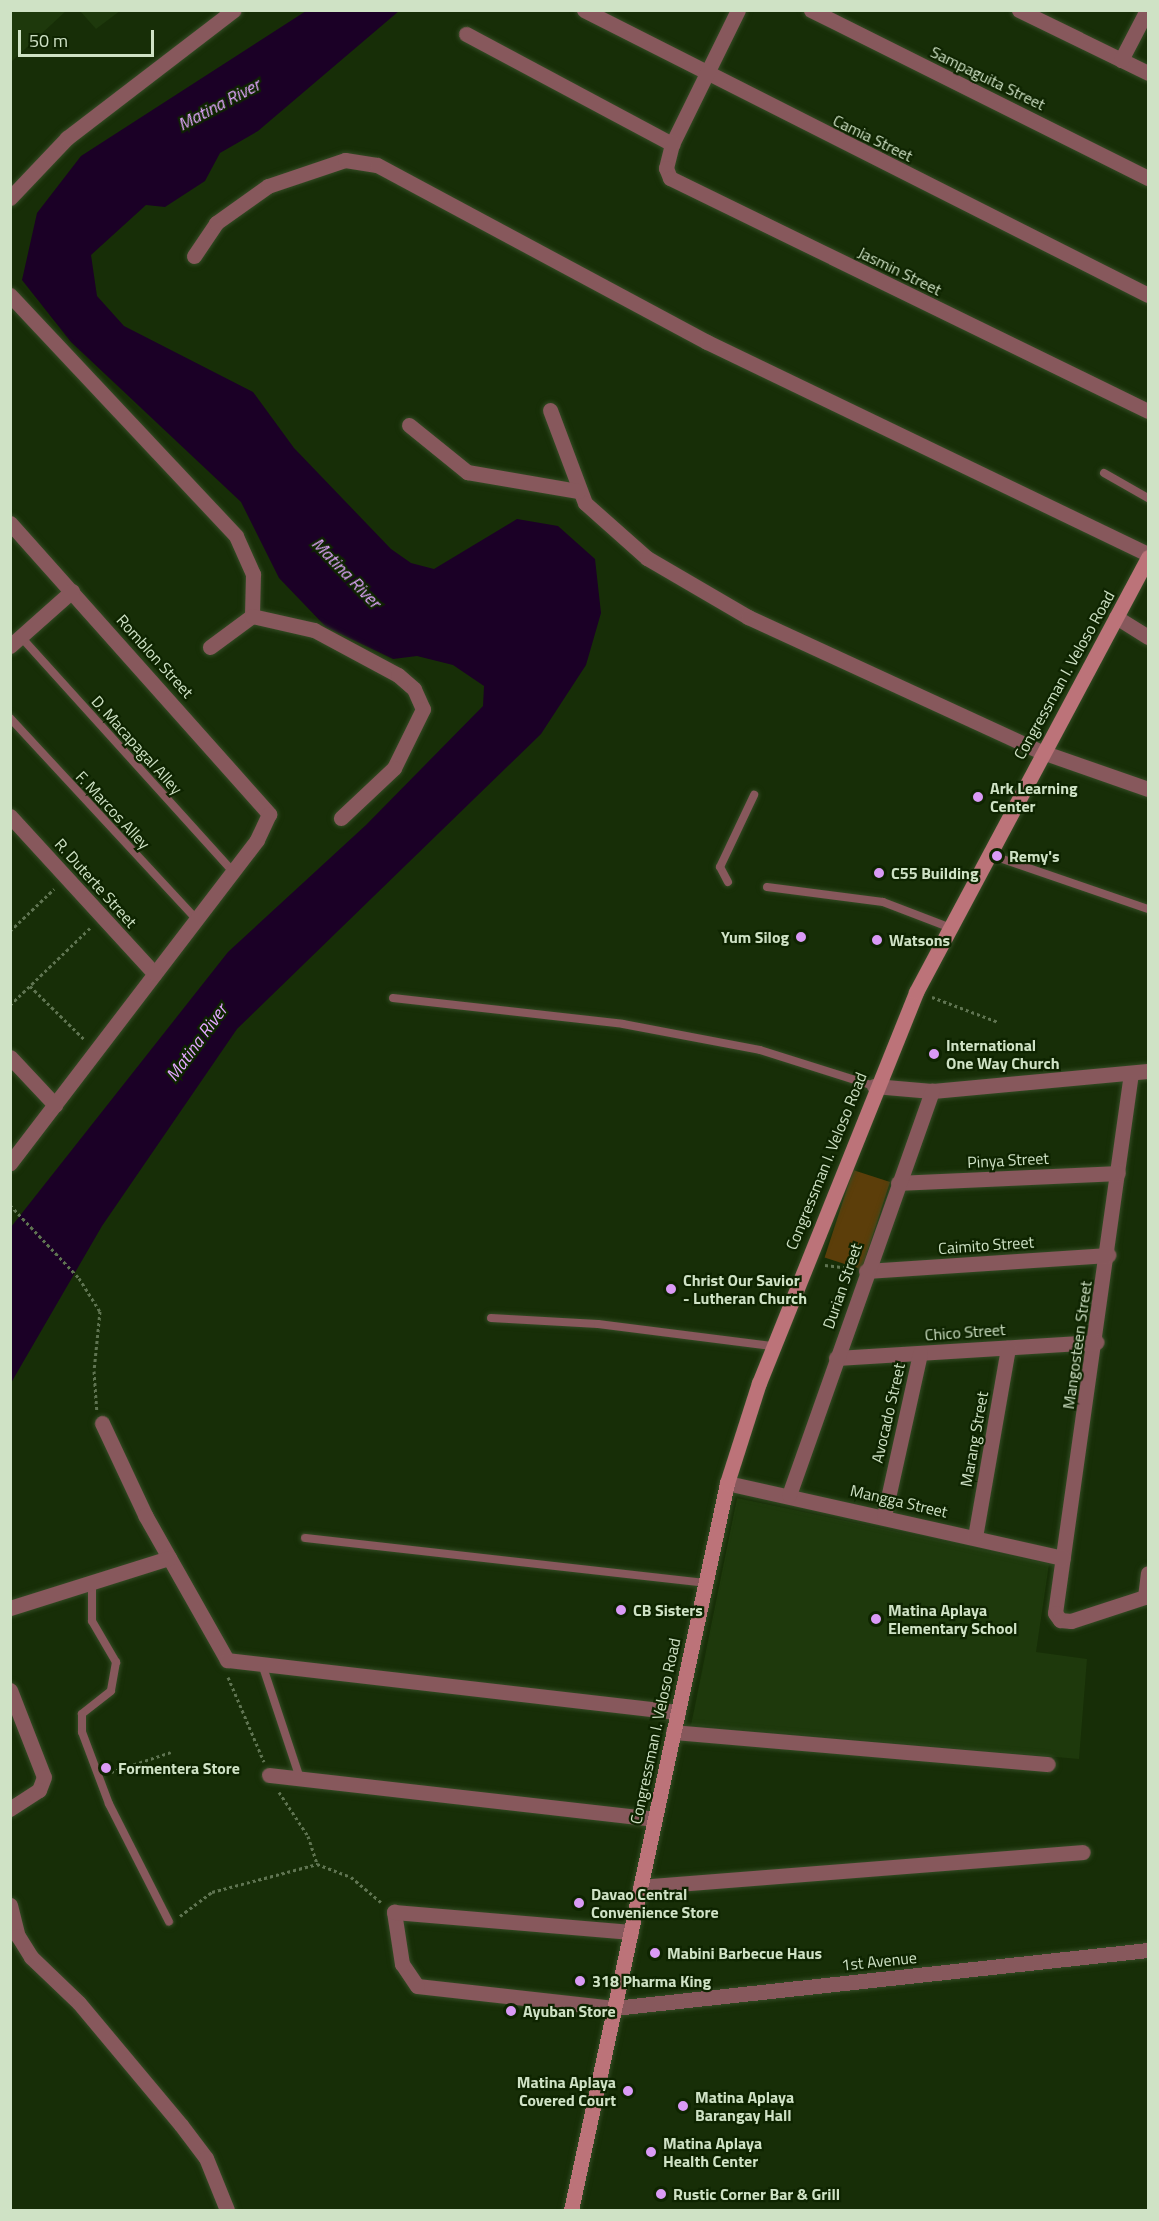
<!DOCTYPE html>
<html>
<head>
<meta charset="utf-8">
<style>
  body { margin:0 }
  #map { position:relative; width:1159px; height:2221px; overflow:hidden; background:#172e07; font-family:"Titillium Web",sans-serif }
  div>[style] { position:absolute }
  .built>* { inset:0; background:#1e390c }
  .green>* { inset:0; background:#5c3e0a; transform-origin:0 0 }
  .water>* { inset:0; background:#1b0026 }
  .path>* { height:3px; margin-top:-1.5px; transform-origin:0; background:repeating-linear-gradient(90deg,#5f7451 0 3px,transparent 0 6px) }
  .roads { filter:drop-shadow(0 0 2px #344b25) drop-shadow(0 0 2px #344b25) }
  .service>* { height:8px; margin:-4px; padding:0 4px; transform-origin:4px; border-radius:4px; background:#87585c }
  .minor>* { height:15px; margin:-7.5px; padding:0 7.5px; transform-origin:7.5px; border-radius:7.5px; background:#87585c }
  .tertiary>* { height:15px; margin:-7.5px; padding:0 7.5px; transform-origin:7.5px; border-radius:7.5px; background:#87585c }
  .secondary>* { height:15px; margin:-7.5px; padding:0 7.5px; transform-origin:7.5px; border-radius:7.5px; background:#bc7379 }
  .dots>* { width:16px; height:16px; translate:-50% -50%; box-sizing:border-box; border:3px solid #0e2400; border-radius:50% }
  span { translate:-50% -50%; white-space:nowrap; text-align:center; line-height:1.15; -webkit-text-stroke:4.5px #0e2400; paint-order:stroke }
  .street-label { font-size:16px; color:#cfe2c5 }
  .poi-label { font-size:16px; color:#cfe2c5; font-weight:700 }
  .left { translate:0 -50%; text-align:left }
  .right { translate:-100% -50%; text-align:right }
  .water-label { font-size:18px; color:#e4a8ff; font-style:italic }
  .frame { position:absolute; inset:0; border:12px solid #cfe2c5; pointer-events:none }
  .scale { position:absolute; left:18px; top:30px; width:136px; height:27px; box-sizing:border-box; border:3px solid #cfe2c5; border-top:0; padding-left:8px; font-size:18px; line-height:21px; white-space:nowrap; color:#cfe2c5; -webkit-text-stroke:4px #0e2400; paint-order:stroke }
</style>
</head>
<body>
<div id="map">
  <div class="built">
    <div style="clip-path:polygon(11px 11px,66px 11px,11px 62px)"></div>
    <div style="clip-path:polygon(80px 11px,120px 11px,96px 29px)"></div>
    <div style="clip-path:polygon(737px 1498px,1049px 1564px,1036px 1652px,1087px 1659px,1079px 1759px,691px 1725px)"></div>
  </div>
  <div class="green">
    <div style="left:853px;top:1170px;width:39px;height:92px;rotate:18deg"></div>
  </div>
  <div class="water">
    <div style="clip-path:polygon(306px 11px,399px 11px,258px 131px,220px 153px,205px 181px,165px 207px,146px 205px,91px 255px,97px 296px,124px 326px,253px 392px,294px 448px,391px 549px,411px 563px,434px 569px,517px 519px,558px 526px,595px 559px,601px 613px,586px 665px,541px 734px,237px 1029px,102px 1226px,11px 1383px,11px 1227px,228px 952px,366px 825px,483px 706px,484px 686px,453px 665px,417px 656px,393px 659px,326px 627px,279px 578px,241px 502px,71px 342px,22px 280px,37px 213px,81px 156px)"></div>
  </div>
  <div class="path">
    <div style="left:10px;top:931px;width:61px;rotate:-43.7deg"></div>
    <div style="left:30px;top:986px;width:76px;rotate:44.5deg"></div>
    <div style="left:932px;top:997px;width:71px;rotate:20.7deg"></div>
    <div style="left:10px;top:1005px;width:111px;rotate:-43.9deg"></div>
    <div style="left:10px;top:1205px;width:100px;rotate:46.6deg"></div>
    <div style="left:79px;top:1278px;width:39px;rotate:58deg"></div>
    <div style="left:100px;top:1311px;width:60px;rotate:95.7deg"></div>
    <div style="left:94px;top:1371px;width:39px;rotate:86deg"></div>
    <div style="left:825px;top:1265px;width:25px;rotate:7deg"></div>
    <div style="left:228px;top:1677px;width:92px;rotate:67deg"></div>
    <div style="left:111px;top:1772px;width:63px;rotate:-18.4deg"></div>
    <div style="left:279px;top:1792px;width:53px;rotate:56.6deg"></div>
    <div style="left:308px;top:1836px;width:29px;rotate:72deg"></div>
    <div style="left:317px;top:1864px;width:36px;rotate:21deg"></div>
    <div style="left:351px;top:1877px;width:39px;rotate:40deg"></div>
    <div style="left:180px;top:1916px;width:40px;rotate:-37deg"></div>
    <div style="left:212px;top:1892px;width:109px;rotate:-14.9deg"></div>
  </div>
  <div class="roads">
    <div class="service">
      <div style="left:1104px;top:473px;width:51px;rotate:29.6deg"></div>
      <div style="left:21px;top:637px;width:316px;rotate:47.9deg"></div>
      <div style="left:10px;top:718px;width:275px;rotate:47.2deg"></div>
      <div style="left:988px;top:854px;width:169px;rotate:19deg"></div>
      <div style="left:728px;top:882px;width:17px;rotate:-118deg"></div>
      <div style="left:720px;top:867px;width:80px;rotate:-64.7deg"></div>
      <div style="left:767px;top:887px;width:117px;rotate:7.4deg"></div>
      <div style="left:883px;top:902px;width:70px;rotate:21deg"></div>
      <div style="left:393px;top:998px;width:231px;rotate:6.4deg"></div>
      <div style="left:623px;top:1024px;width:139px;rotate:10.7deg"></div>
      <div style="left:760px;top:1050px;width:120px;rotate:17.5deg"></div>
      <div style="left:491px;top:1318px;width:107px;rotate:3.2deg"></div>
      <div style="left:598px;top:1324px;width:175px;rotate:7.2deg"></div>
      <div style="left:305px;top:1538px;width:403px;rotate:6.4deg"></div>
      <div style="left:92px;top:1582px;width:39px;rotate:90deg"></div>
      <div style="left:92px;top:1621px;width:48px;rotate:59.7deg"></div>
      <div style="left:116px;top:1662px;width:29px;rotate:100deg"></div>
      <div style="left:111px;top:1691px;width:37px;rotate:142deg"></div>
      <div style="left:82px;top:1714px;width:18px;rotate:90deg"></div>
      <div style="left:82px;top:1732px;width:77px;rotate:69.4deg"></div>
      <div style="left:109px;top:1804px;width:132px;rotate:63deg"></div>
      <div style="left:262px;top:1664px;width:120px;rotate:71.6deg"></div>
    </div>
    <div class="minor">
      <div style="left:584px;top:10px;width:632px;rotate:26.81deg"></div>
      <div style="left:738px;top:10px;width:149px;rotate:116.2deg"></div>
      <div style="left:672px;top:144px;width:25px;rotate:104deg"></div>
      <div style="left:666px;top:168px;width:11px;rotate:68deg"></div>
      <div style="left:670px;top:178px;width:532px;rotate:25.99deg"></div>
      <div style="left:811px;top:10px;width:377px;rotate:26.5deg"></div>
      <div style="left:1019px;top:10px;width:144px;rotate:26deg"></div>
      <div style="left:466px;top:34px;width:234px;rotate:28.1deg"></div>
      <div style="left:1121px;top:60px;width:56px;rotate:-62.5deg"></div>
      <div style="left:10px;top:198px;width:83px;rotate:-46.5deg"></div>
      <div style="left:67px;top:138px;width:210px;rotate:-37.5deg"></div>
      <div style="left:194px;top:256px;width:40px;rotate:-56deg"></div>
      <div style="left:216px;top:223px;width:64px;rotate:-35.4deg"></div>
      <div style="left:268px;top:186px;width:81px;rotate:-18.7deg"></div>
      <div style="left:345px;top:160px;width:32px;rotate:9deg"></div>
      <div style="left:377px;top:165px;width:374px;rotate:28.2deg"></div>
      <div style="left:707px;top:342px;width:489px;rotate:25.7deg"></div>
      <div style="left:10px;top:295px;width:330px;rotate:46.8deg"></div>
      <div style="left:236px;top:536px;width:42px;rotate:65.9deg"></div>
      <div style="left:253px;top:574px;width:42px;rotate:91.4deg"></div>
      <div style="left:550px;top:410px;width:99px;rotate:69.4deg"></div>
      <div style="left:585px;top:503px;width:83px;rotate:41.6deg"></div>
      <div style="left:647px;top:558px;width:117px;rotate:30.3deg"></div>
      <div style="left:748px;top:617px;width:324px;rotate:24.7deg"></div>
      <div style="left:409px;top:425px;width:75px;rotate:39deg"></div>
      <div style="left:467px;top:472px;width:113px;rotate:9.7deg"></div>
      <div style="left:10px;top:523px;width:390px;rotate:48.3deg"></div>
      <div style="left:269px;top:814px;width:29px;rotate:115deg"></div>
      <div style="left:257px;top:840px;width:407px;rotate:127.4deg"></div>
      <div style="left:1116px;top:617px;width:38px;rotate:32deg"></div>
      <div style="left:10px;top:646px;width:83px;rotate:-41.6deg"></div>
      <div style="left:210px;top:647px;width:52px;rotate:-36.4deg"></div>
      <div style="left:252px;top:616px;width:64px;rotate:12.7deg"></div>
      <div style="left:314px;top:630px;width:95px;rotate:28.2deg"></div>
      <div style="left:398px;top:675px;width:21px;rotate:41deg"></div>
      <div style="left:414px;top:689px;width:22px;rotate:66deg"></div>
      <div style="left:423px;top:709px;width:66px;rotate:116.2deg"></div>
      <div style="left:394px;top:768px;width:73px;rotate:136.7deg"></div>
      <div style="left:10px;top:816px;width:214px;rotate:47.5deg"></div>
      <div style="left:10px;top:1057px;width:66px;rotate:46.8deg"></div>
      <div style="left:1131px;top:1073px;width:545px;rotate:98.01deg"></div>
      <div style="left:1055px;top:1613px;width:9px;rotate:54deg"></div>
      <div style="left:1060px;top:1620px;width:11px;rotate:5deg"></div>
      <div style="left:1071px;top:1621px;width:81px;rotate:-18deg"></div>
      <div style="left:874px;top:1086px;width:58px;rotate:4.9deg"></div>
      <div style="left:932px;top:1091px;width:217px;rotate:-5.3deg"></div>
      <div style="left:898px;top:1183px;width:220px;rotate:-2.6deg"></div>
      <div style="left:866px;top:1271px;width:243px;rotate:-3.8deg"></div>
      <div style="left:836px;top:1358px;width:261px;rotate:-3.5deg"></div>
      <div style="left:102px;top:1423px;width:102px;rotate:64.9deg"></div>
      <div style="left:145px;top:1515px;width:167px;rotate:60.5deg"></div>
      <div style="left:227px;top:1660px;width:454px;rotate:6.6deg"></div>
      <div style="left:727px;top:1483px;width:344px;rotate:12.6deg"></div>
      <div style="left:789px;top:1495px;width:429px;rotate:-70.5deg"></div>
      <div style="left:884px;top:1516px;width:167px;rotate:-77.5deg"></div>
      <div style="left:975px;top:1537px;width:192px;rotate:-80.1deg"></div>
      <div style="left:1145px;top:1597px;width:24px;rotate:-83deg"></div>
      <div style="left:10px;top:1608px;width:167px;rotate:-17.5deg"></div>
      <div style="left:10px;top:1690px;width:93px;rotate:68.7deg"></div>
      <div style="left:44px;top:1777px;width:14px;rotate:111deg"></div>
      <div style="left:39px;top:1790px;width:35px;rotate:147deg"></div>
      <div style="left:673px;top:1732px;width:376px;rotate:4.9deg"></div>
      <div style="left:269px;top:1775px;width:388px;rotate:6.5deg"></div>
      <div style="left:640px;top:1887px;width:444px;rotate:-4.5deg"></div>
      <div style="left:10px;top:1905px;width:32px;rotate:76deg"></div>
      <div style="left:18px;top:1936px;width:25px;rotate:58deg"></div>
      <div style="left:31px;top:1957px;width:66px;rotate:43.8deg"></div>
      <div style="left:79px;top:2003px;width:159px;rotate:50.1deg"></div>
      <div style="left:181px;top:2125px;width:41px;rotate:52.9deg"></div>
      <div style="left:206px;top:2158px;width:56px;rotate:68deg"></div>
      <div style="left:614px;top:2008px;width:198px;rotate:-173.6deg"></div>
      <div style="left:417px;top:1986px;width:27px;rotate:-124deg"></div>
      <div style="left:402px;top:1964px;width:53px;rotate:-98.7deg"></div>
      <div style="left:394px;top:1912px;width:238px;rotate:4.8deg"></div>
    </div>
    <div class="tertiary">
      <div style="left:1042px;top:752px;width:112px;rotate:19.2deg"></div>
      <div style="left:614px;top:2008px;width:537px;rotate:-6.2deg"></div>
    </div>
    <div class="secondary">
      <div style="left:571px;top:2210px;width:744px;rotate:-77.89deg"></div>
      <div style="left:727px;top:1483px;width:105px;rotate:-72.3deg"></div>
      <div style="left:759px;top:1383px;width:421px;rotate:-68.1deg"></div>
      <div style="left:916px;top:992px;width:493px;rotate:-61.9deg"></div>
    </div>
  </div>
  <div class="dots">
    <div style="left:978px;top:797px;background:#da9af6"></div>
    <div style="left:997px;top:856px;background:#da9af6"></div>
    <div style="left:879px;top:873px;background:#da9af6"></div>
    <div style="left:801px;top:937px;background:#da9af6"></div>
    <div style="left:877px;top:940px;background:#da9af6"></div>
    <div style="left:934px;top:1054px;background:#da9af6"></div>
    <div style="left:671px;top:1289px;background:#da9af6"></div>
    <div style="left:621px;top:1610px;background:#da9af6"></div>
    <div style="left:876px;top:1619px;background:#da9af6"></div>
    <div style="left:106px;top:1768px;background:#da9af6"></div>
    <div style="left:579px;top:1903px;background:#da9af6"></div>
    <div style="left:655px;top:1953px;background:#da9af6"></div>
    <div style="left:580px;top:1981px;background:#da9af6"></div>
    <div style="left:511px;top:2011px;background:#da9af6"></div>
    <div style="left:628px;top:2091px;background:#da9af6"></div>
    <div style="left:683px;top:2106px;background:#da9af6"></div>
    <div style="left:651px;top:2152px;background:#da9af6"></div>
    <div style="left:661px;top:2194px;background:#da9af6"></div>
  </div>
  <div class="street-label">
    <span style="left:988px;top:78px;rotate:26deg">Sampaguita Street</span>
    <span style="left:873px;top:138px;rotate:26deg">Camia Street</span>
    <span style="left:900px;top:271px;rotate:26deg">Jasmin Street</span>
    <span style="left:155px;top:656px;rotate:48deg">Romblon Street</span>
    <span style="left:1064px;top:675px;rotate:-61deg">Congressman I. Veloso Road</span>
    <span style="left:137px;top:745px;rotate:48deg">D. Macapagal Alley</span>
    <span style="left:113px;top:810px;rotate:47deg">F. Marcos Alley</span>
    <span style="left:96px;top:883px;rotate:48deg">R. Duterte Street</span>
    <span style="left:1008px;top:1160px;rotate:-3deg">Pinya Street</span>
    <span style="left:826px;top:1161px;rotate:-68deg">Congressman I. Veloso Road</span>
    <span style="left:986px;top:1245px;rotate:-4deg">Caimito Street</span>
    <span style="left:842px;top:1286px;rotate:-71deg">Durian Street</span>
    <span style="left:965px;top:1332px;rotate:-4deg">Chico Street</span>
    <span style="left:1077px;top:1345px;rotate:-82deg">Mangosteen Street</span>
    <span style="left:888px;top:1413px;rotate:-77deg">Avocado Street</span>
    <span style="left:974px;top:1439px;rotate:-80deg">Marang Street</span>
    <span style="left:899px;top:1501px;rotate:13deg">Mangga Street</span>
    <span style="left:655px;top:1731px;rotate:-78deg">Congressman I. Veloso Road</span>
    <span style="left:879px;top:1961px;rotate:-6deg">1st Avenue</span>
  </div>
  <div class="poi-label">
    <span class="left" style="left:990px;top:797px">Ark Learning<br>Center</span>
    <span class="left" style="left:1009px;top:856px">Remy's</span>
    <span class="left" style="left:891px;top:873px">C55 Building</span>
    <span class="right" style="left:789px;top:937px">Yum Silog</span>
    <span class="left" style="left:889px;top:940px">Watsons</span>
    <span class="left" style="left:946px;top:1054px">International<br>One Way Church</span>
    <span class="left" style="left:683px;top:1289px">Christ Our Savior<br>- Lutheran Church</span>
    <span class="left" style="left:633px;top:1610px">CB Sisters</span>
    <span class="left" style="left:888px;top:1619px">Matina Aplaya<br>Elementary School</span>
    <span class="left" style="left:118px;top:1768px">Formentera Store</span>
    <span class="left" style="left:591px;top:1903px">Davao Central<br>Convenience Store</span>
    <span class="left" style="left:667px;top:1953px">Mabini Barbecue Haus</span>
    <span class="left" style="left:592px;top:1981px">318 Pharma King</span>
    <span class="left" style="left:523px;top:2011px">Ayuban Store</span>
    <span class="right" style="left:616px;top:2091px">Matina Aplaya<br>Covered Court</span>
    <span class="left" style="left:695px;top:2106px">Matina Aplaya<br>Barangay Hall</span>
    <span class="left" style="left:663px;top:2152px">Matina Aplaya<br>Health Center</span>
    <span class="left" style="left:673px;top:2194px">Rustic Corner Bar &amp; Grill</span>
  </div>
  <div class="water-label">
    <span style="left:219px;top:105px;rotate:-28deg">Matina River</span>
    <span style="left:346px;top:573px;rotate:46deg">Matina River</span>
    <span style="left:197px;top:1043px;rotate:-54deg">Matina River</span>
  </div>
  <div class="frame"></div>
  <div class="scale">50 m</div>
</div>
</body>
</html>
